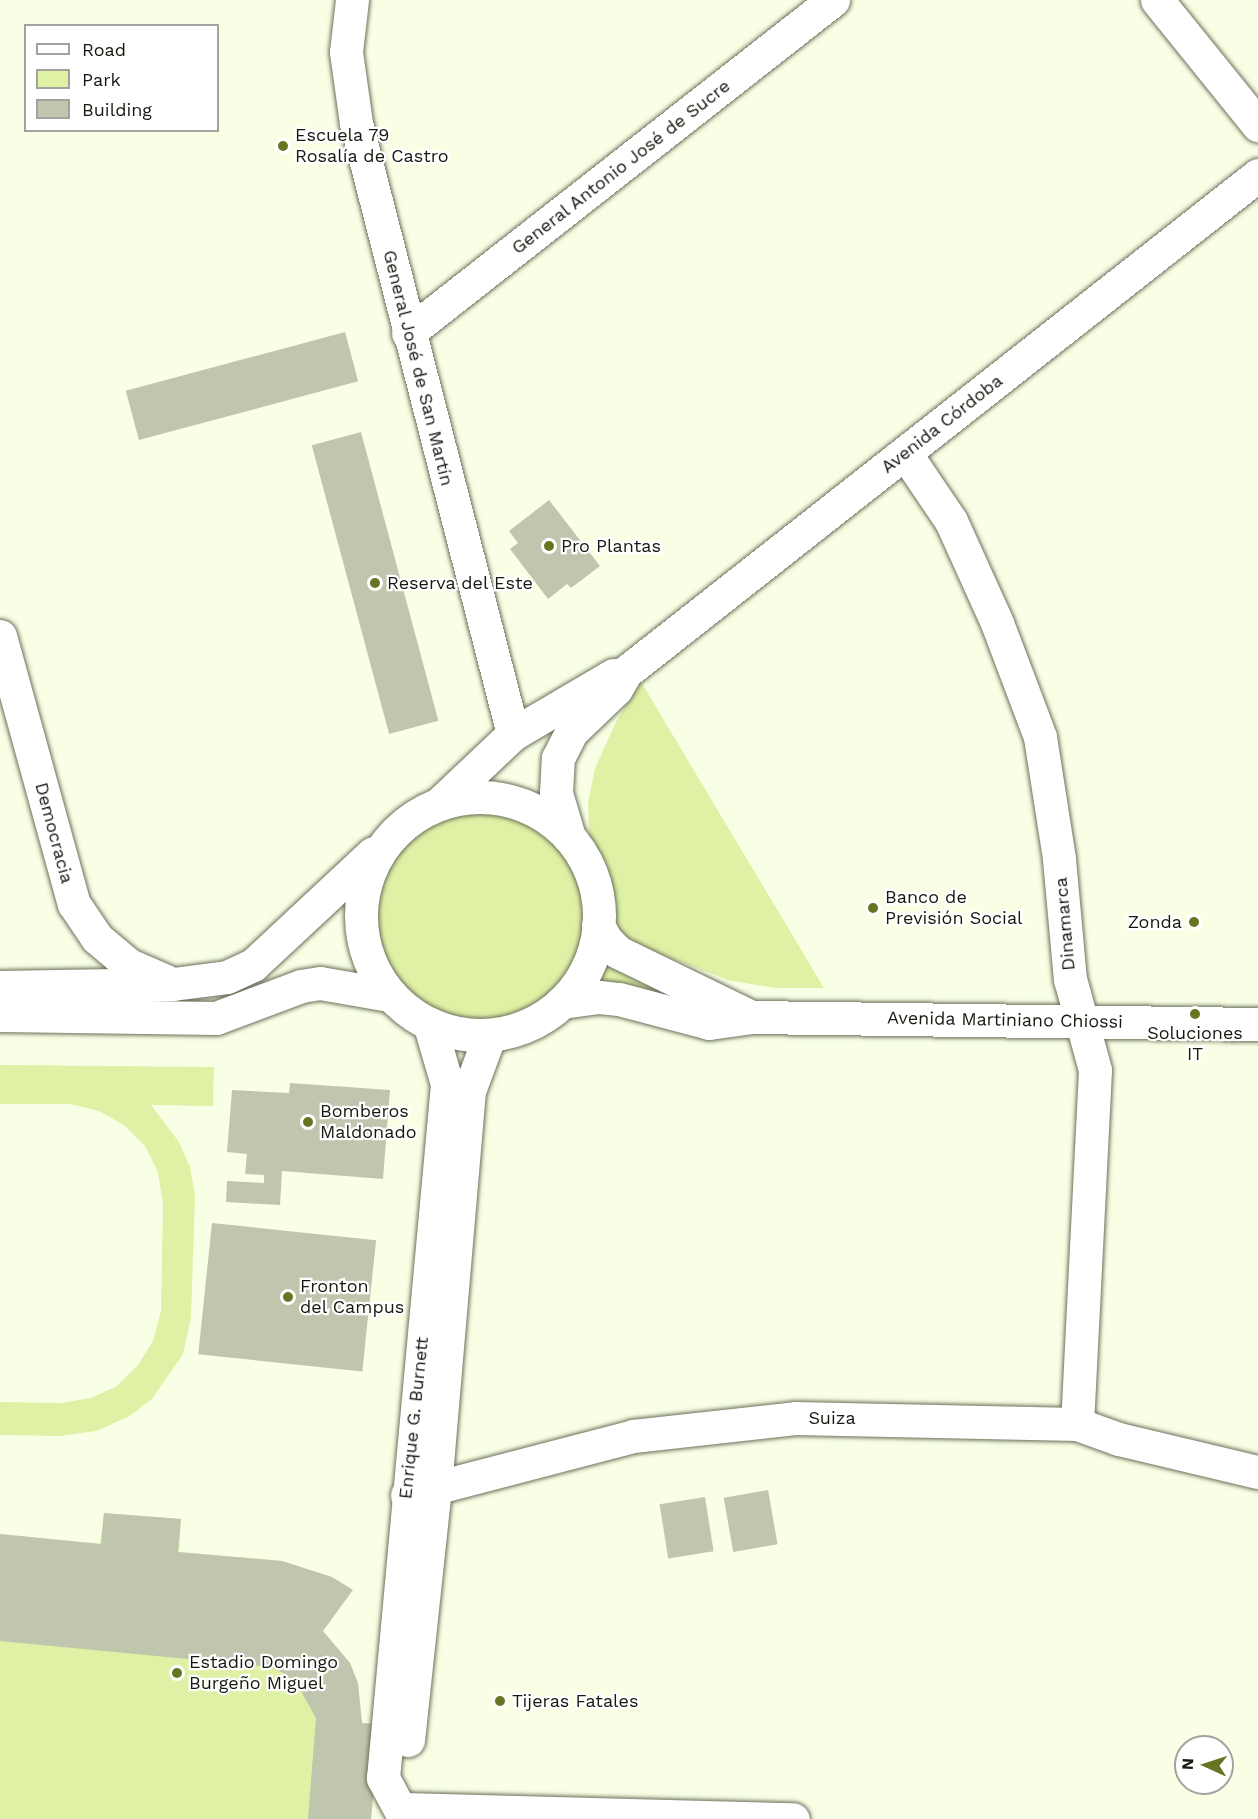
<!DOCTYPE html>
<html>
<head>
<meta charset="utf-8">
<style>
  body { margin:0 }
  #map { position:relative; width:1258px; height:1819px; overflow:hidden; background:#f8ffe5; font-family:"Work Sans",sans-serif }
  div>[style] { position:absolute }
  .green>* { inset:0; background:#dff1a5 }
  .round { border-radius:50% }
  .building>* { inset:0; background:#bfc6ad; transform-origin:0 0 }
  .roads { filter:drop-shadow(0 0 2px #6c715b) drop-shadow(0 0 2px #6c715b) }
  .minor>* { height:33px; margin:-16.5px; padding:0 16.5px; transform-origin:16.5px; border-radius:16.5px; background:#fff }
  .minor>.ring { margin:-16.5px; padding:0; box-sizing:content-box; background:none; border:33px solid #fff; border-radius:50% }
  .dots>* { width:16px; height:16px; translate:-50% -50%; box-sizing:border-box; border:3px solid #fff; border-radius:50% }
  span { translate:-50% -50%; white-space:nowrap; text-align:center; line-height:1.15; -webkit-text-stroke:4.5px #fff; paint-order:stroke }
  .poi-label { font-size:18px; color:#171910 }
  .left { translate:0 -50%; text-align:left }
  .right { translate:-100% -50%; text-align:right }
  .street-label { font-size:18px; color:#171910 }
  .legend { position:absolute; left:24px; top:24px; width:195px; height:108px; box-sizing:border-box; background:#fff; border:2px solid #a2a39f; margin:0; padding:8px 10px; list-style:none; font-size:18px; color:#171910 }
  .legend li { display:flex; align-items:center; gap:12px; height:30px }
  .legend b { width:30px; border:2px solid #a2a39f }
  .north { position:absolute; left:1174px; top:1735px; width:60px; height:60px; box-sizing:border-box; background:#fff; border:2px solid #a2a39f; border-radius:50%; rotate:273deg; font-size:16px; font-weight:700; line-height:24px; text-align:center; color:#171910 }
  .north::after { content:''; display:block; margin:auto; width:21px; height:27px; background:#667522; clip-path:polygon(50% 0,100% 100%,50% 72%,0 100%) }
</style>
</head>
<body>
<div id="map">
  <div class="green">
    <div style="clip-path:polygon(641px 682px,824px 988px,775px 988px,728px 980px,629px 942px,614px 925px,609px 886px,589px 838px,588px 803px,595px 768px,617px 720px)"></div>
    <div class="round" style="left:361px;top:797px;width:238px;height:238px"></div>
    <div style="clip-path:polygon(605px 965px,645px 984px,700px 1006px,643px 988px,600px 983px,601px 968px)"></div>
    <div style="clip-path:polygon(0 1065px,214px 1067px,213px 1106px,151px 1105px,179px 1142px,190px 1167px,195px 1196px,191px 1318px,183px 1354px,152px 1399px,128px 1417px,96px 1431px,60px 1436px,0 1435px,0 1402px,62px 1403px,91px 1398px,117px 1386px,138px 1365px,153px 1341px,161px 1311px,163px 1204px,158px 1172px,145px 1146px,124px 1125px,99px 1111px,70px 1104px,0 1104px)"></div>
    <div style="clip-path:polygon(104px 1513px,181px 1519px,179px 1552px,282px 1561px,332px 1577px,323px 1631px,350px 1663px,358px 1683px,362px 1723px,380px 1724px,371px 1819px,0 1819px,0 1534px,100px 1544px)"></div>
  </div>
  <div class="building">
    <div style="left:345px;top:332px;width:51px;height:227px;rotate:75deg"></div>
    <div style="left:361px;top:432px;width:299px;height:51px;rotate:75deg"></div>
    <div style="clip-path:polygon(549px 500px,600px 566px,571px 588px,567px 584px,548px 599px,510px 549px,518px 543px,509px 531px)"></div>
    <div style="clip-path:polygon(290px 1083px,390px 1090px,383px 1179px,282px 1171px,280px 1205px,226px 1202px,227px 1181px,264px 1183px,264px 1175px,245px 1174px,247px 1154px,227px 1152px,232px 1090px,289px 1093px)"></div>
    <div style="left:212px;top:1223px;width:165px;height:132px;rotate:6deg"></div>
    <div style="left:768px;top:1490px;width:55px;height:45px;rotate:80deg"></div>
    <div style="left:705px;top:1497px;width:55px;height:46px;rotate:81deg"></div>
    <div style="clip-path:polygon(104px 1513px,181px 1519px,178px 1552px,282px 1561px,332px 1577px,353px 1590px,323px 1631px,350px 1663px,358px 1683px,362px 1723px,380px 1724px,371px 1819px,308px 1819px,316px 1718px,297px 1684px,285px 1674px,271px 1667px,0 1641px,0 1534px,101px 1544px)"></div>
  </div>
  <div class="roads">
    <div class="minor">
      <div style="left:352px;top:0;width:52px;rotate:96.6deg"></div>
      <div style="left:346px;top:52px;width:72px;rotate:82deg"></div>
      <div style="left:356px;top:123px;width:631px;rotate:75.59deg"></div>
      <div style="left:1157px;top:0;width:161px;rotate:51.1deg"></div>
      <div style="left:408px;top:333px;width:540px;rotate:-38.08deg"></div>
      <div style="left:905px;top:453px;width:82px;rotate:55.9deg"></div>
      <div style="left:951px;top:521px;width:112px;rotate:65.7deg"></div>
      <div style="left:997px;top:623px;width:122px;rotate:69.3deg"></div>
      <div style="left:1040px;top:737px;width:123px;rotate:81.1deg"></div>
      <div style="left:1059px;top:859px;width:121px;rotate:84.8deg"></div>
      <div style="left:1070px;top:979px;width:94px;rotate:74.6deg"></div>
      <div style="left:1095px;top:1070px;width:354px;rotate:92.9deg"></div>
      <div style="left:0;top:636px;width:278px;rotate:74.6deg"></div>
      <div style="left:74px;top:904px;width:41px;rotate:55.9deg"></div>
      <div style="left:97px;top:938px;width:42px;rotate:40.2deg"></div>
      <div style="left:129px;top:965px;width:40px;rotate:23.4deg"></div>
      <div class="ring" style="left:361px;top:797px;width:205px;height:205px"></div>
      <div style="left:440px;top:803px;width:100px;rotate:-43.4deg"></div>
      <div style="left:513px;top:734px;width:116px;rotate:-30.5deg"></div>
      <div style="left:569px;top:837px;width:46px;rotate:-106.5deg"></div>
      <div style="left:556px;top:793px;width:35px;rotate:-87deg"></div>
      <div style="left:558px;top:758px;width:30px;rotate:-63deg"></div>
      <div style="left:572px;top:731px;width:61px;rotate:-43.7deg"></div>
      <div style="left:616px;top:689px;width:20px;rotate:-60deg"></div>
      <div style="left:626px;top:672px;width:804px;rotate:-38.18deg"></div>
      <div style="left:598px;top:925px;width:17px;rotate:62deg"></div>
      <div style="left:606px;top:940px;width:17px;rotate:45deg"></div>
      <div style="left:618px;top:952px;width:148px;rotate:26deg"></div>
      <div style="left:0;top:987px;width:173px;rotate:-1deg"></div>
      <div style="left:173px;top:984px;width:54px;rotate:-7.4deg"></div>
      <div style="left:227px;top:977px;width:29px;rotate:-25deg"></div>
      <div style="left:253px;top:965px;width:164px;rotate:-43deg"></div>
      <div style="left:562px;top:1002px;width:37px;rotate:-8deg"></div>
      <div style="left:599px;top:997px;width:20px;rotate:6deg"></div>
      <div style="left:619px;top:999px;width:93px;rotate:14.9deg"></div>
      <div style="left:709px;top:1023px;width:42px;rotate:-8.1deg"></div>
      <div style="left:751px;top:1017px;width:507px;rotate:0.79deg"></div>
      <div style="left:0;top:1015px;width:216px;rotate:0.8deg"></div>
      <div style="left:216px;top:1018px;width:91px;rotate:-20.6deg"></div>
      <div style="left:301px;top:986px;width:19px;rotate:-9deg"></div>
      <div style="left:320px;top:983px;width:70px;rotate:9.9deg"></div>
      <div style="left:407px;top:1495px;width:234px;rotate:-14.6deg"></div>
      <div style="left:633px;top:1436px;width:163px;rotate:-6.3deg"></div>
      <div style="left:795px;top:1418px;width:282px;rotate:1.2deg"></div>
      <div style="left:1077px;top:1424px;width:45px;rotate:19.7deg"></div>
      <div style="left:1119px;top:1439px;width:143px;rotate:13.4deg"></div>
      <div style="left:408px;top:1740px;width:254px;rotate:-83.9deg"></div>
      <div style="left:435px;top:1487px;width:397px;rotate:-85.1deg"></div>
      <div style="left:469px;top:1091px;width:58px;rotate:-69.7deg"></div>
      <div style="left:401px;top:1809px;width:392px;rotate:1.5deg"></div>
      <div style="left:405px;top:1819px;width:47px;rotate:-118.2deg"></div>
      <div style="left:383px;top:1778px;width:697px;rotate:-84.73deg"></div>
      <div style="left:447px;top:1084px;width:60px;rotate:-106.3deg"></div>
    </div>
  </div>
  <div class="dots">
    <div style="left:283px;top:146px;background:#667522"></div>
    <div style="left:549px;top:546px;background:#667522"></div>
    <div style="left:375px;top:583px;background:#667522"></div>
    <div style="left:873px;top:908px;background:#667522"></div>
    <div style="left:1194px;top:922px;background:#667522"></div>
    <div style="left:1195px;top:1014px;background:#667522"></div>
    <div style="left:308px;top:1122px;background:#667522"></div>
    <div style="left:288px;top:1297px;background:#667522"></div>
    <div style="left:177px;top:1673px;background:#667522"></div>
    <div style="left:500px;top:1701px;background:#667522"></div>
  </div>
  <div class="poi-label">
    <span class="left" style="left:295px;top:146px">Escuela 79<br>Rosalía de Castro</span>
    <span class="left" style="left:561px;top:546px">Pro Plantas</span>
    <span class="left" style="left:387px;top:583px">Reserva del Este</span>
    <span class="left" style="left:885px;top:908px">Banco de<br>Previsión Social</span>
    <span class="right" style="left:1182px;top:922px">Zonda</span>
    <span style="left:1195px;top:1044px">Soluciones<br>IT</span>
    <span class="left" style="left:320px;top:1122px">Bomberos<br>Maldonado</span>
    <span class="left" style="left:300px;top:1297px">Fronton<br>del Campus</span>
    <span class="left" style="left:189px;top:1673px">Estadio Domingo<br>Burgeño Miguel</span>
    <span class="left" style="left:512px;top:1701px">Tijeras Fatales</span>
  </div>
  <div class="street-label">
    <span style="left:621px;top:167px;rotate:-38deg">General Antonio José de Sucre</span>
    <span style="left:418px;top:368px;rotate:76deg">General José de San Martín</span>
    <span style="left:942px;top:424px;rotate:-38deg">Avenida Córdoba</span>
    <span style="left:54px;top:833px;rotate:75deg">Democracia</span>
    <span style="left:1065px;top:924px;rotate:-95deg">Dinamarca</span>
    <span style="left:1005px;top:1020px;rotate:1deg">Avenida Martiniano Chiossi</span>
    <span style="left:414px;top:1418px;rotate:-84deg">Enrique G. Burnett</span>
    <span style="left:832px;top:1418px">Suiza</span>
  </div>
  <ul class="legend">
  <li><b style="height:8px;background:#fff"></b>Road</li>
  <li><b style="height:16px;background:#dff1a5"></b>Park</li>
  <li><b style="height:16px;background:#bfc6ad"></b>Building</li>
  </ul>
  <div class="north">N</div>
</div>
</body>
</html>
